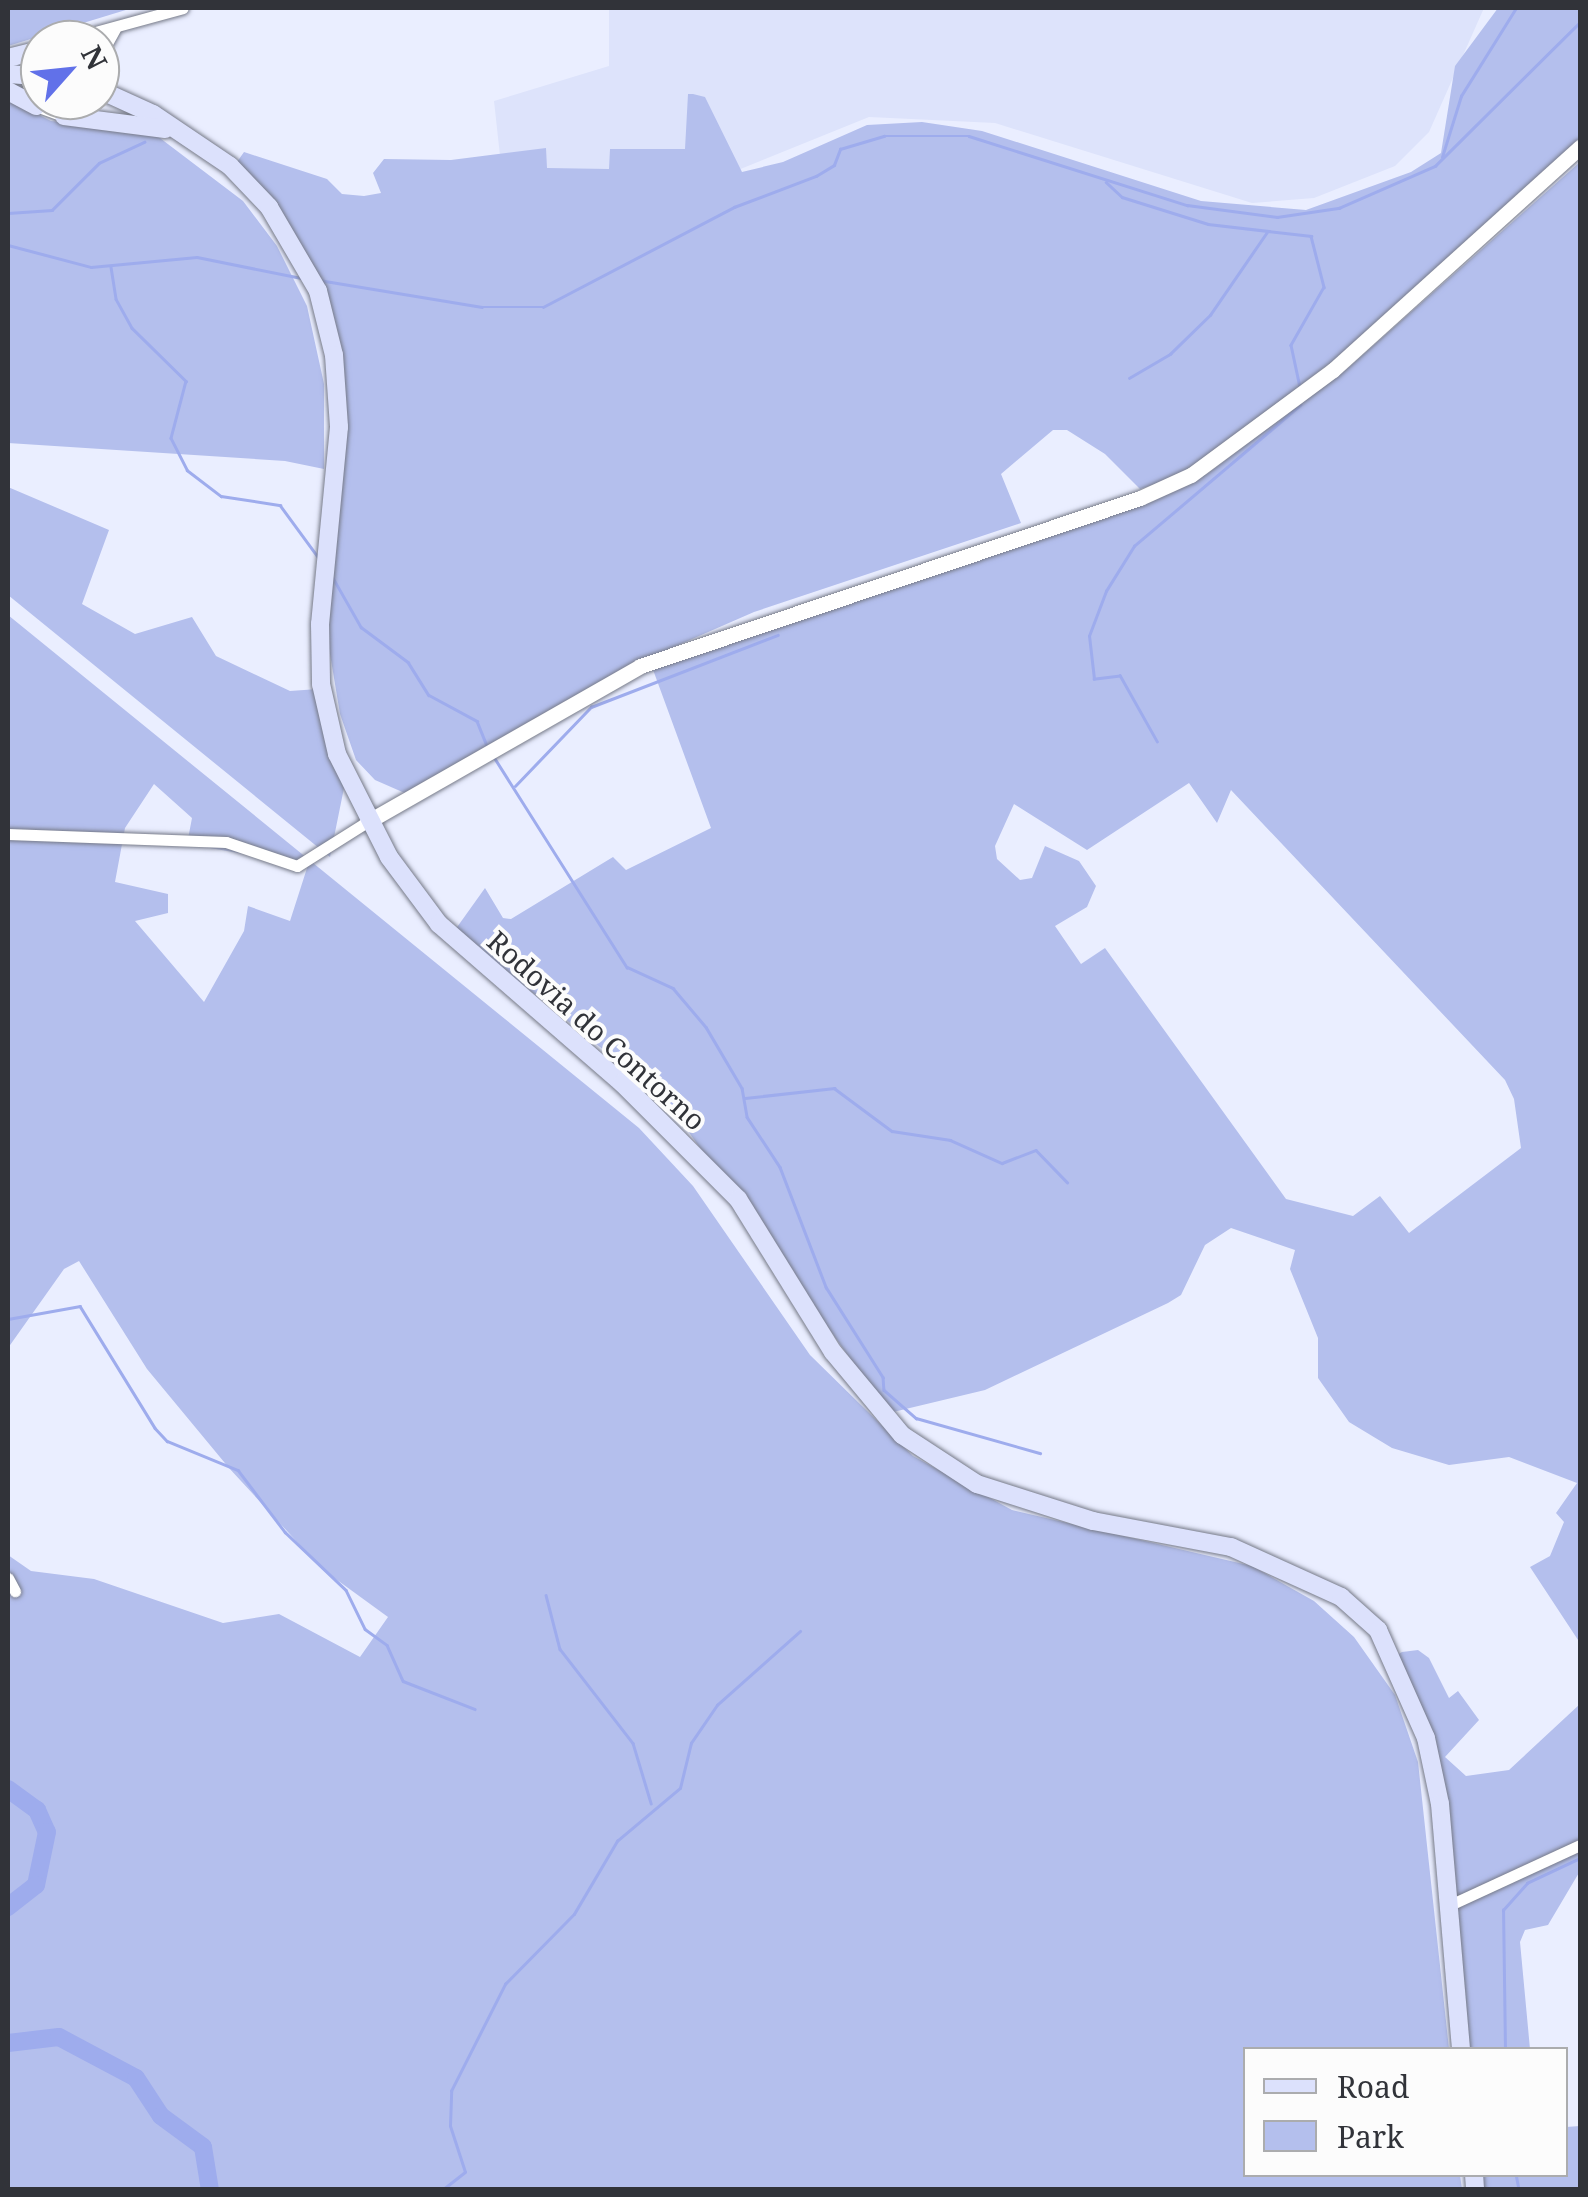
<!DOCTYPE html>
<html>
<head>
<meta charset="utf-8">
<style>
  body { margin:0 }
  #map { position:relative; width:1588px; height:2197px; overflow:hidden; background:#eaeeff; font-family:"Noto Serif",serif }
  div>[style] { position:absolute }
  .built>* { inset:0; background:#dde3fb }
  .green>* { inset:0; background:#b4bfed }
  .stream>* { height:2.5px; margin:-1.25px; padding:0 1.25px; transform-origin:1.25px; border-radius:1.25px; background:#9eaced }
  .river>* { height:18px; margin:-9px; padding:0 9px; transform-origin:9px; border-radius:9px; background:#9eaced }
  .roads { filter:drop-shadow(0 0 2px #767a88) drop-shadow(0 0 2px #767a88) }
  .minor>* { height:11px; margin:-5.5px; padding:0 5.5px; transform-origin:5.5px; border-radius:5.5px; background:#fff }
  .tertiary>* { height:15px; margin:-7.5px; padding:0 7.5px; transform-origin:7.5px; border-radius:7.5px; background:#fff }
  .secondary>* { height:18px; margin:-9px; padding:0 9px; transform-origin:9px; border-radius:9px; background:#dce1fc }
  span { translate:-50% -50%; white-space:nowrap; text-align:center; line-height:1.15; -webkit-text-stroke:8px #fcfcfc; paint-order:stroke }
  .street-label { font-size:28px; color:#313339 }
  .frame { position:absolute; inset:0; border:10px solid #313339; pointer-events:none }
  .legend { position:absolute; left:1243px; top:2047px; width:325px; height:130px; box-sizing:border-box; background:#fcfcfc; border:2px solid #abacae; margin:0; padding:12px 18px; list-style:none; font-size:30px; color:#313339 }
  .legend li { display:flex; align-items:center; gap:20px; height:50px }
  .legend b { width:50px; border:2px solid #abacae }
  .north { position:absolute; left:20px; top:20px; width:100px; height:100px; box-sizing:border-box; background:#fcfcfc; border:2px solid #abacae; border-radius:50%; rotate:63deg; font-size:28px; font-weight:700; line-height:40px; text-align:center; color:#313339 }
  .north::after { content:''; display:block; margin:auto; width:35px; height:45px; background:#6171e9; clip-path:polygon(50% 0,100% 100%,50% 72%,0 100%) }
</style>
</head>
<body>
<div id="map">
  <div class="built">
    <div style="clip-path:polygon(609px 8px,1484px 8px,1429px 132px,1395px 166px,1314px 198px,1252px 203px,995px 123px,869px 117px,696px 187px,513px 274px,494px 101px,609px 66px)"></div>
  </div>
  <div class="green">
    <div style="clip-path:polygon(8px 8px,129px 8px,129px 9px,8px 46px)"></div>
    <div style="clip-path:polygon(1498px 8px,1580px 8px,1580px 139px,1342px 354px,1181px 476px,1140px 489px,1105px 454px,1067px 430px,1053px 430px,1001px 474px,1021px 523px,754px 612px,651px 657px,407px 794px,375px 780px,356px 760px,340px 714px,329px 648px,333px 333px,237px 162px,244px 152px,327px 179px,342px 194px,364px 196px,381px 193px,373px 173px,384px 159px,451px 160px,546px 148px,547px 168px,609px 169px,610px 149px,685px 149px,688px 94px,693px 94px,705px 97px,742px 172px,783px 162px,867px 125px,922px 122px,982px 131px,1201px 201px,1306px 210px,1411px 172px,1441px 153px,1455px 66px)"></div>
    <div style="clip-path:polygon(8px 99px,51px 121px,152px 132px,243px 201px,277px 246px,307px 306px,324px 384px,324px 469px,285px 461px,8px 443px)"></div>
    <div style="clip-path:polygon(evenodd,1580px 162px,1580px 1643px,1530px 1567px,1550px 1556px,1564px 1522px,1556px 1513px,1577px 1483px,1509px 1457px,1449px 1465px,1392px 1448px,1349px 1422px,1318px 1378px,1318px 1338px,1290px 1269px,1295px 1250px,1231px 1228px,1205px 1245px,1181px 1295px,1168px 1303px,985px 1390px,889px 1413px,683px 1124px,631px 1072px,455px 930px,485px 888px,503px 918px,511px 919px,613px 857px,626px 870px,711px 828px,652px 667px,1207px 474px,1347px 369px,1580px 162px,1189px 783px,1217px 823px,1231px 790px,1505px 1080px,1514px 1099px,1521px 1148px,1409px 1233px,1380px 1196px,1353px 1216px,1286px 1199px,1105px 948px,1081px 964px,1055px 926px,1087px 907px,1096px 886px,1079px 861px,1045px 846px,1032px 878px,1020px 880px,997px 859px,995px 846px,1014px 804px,1087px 850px,1189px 783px)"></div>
    <div style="clip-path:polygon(8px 487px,109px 530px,82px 604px,135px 634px,192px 617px,216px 656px,290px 691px,318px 689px,344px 788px,330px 857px,8px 595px)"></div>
    <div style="clip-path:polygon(evenodd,8px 615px,639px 1128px,693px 1186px,810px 1355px,913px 1456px,1012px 1510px,1252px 1566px,1314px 1601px,1354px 1637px,1395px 1695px,1418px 1762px,1449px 2049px,1246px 2050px,1246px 2174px,1460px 2175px,1462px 2189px,8px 2189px,8px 1555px,31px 1571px,94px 1579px,223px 1623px,279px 1614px,360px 1657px,388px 1617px,322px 1569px,229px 1468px,147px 1369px,79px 1261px,64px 1269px,8px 1348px,8px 615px,154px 784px,192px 818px,187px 844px,308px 865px,290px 921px,248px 906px,244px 931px,204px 1002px,135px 921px,168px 913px,168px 894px,115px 882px,125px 828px,154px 784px)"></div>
    <div style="clip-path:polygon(1402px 1652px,1418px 1650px,1429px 1658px,1449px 1698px,1458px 1691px,1479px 1720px,1445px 1757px,1466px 1776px,1509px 1770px,1580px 1704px,1580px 1871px,1548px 1925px,1525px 1930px,1520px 1942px,1530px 2049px,1465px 2049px,1438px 1778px,1392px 1658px)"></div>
    <div style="clip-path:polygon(1580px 2126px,1580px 2189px,1479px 2189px,1477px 2175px,1566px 2174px,1566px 2127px)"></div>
  </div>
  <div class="stream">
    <div style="left:1442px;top:157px;width:64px;rotate:-72.7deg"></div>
    <div style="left:1461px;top:96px;width:104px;rotate:-58deg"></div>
    <div style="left:1106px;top:182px;width:22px;rotate:43deg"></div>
    <div style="left:1122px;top:197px;width:90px;rotate:17.4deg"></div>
    <div style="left:1208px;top:224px;width:104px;rotate:6.6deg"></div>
    <div style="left:1311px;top:236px;width:53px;rotate:75.7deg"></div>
    <div style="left:1324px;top:287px;width:67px;rotate:119.6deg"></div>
    <div style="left:1291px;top:345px;width:43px;rotate:77.9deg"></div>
    <div style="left:8px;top:213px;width:44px;rotate:-3.9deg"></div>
    <div style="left:52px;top:210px;width:66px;rotate:-45deg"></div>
    <div style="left:99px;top:163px;width:50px;rotate:-25deg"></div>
    <div style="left:8px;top:245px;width:86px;rotate:14.8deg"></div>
    <div style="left:91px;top:267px;width:106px;rotate:-5.4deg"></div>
    <div style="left:197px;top:257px;width:106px;rotate:11.4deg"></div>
    <div style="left:111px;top:267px;width:32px;rotate:81deg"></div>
    <div style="left:116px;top:299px;width:33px;rotate:61deg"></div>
    <div style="left:132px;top:328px;width:76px;rotate:44.5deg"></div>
    <div style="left:186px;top:381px;width:59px;rotate:104.7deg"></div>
    <div style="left:171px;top:438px;width:36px;rotate:63deg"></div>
    <div style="left:187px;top:470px;width:43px;rotate:37.4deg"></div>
    <div style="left:221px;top:496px;width:60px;rotate:8.7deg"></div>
    <div style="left:280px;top:505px;width:64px;rotate:53.8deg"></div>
    <div style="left:319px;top:280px;width:165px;rotate:9.4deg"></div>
    <div style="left:482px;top:307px;width:61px"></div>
    <div style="left:543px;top:307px;width:216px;rotate:-27.6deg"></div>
    <div style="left:734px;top:207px;width:88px;rotate:-20.7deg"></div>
    <div style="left:816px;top:176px;width:21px;rotate:-31deg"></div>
    <div style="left:834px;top:165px;width:17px;rotate:-69deg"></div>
    <div style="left:840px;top:149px;width:46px;rotate:-16.5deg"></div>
    <div style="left:884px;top:136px;width:85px"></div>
    <div style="left:969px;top:136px;width:229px;rotate:17.6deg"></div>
    <div style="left:1187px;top:205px;width:91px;rotate:7.6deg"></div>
    <div style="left:1277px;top:217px;width:63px;rotate:-8.3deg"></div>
    <div style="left:1339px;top:208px;width:105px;rotate:-23.6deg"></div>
    <div style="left:1435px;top:166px;width:204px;rotate:-44.8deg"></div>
    <div style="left:1129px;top:378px;width:48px;rotate:-30.3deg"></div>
    <div style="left:1170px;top:354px;width:56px;rotate:-44.3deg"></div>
    <div style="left:1210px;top:315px;width:101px;rotate:-55.5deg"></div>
    <div style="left:332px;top:576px;width:59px;rotate:60.4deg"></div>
    <div style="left:361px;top:627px;width:59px;rotate:36.7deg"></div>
    <div style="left:408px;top:662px;width:39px;rotate:58deg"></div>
    <div style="left:429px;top:695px;width:55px;rotate:28.4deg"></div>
    <div style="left:477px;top:721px;width:27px;rotate:68deg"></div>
    <div style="left:1157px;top:742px;width:76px;rotate:-119.3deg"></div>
    <div style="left:1120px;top:676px;width:26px;rotate:173deg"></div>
    <div style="left:1094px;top:679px;width:43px;rotate:-96.6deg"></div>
    <div style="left:1089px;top:636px;width:48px;rotate:-69.3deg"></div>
    <div style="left:1106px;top:591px;width:53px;rotate:-58.1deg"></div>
    <div style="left:1134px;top:546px;width:218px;rotate:-40.3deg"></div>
    <div style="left:494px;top:757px;width:249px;rotate:57.7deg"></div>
    <div style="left:627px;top:967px;width:51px;rotate:24.5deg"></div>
    <div style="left:673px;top:988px;width:51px;rotate:49.8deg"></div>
    <div style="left:706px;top:1027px;width:71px;rotate:59.5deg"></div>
    <div style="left:742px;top:1088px;width:29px;rotate:80deg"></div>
    <div style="left:747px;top:1117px;width:60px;rotate:56.6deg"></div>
    <div style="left:780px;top:1167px;width:129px;rotate:69deg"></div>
    <div style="left:826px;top:1287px;width:107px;rotate:57.7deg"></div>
    <div style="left:883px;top:1377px;width:13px;rotate:86deg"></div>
    <div style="left:884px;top:1390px;width:43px;rotate:41.2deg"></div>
    <div style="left:916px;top:1418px;width:129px;rotate:15.8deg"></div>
    <div style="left:515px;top:786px;width:110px;rotate:-46.1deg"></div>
    <div style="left:591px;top:707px;width:200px;rotate:-21.1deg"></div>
    <div style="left:745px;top:1098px;width:90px;rotate:-6.4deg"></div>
    <div style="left:834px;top:1088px;width:72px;rotate:36.6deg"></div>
    <div style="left:892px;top:1131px;width:59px;rotate:8.8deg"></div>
    <div style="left:950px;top:1140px;width:57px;rotate:23.9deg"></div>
    <div style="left:1002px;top:1163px;width:36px;rotate:-21deg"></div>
    <div style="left:1036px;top:1150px;width:45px;rotate:45.9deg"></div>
    <div style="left:8px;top:1319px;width:73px;rotate:-10.2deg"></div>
    <div style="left:80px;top:1306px;width:143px;rotate:58.4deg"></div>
    <div style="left:155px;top:1428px;width:18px;rotate:47deg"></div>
    <div style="left:167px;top:1441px;width:77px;rotate:22.2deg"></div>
    <div style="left:238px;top:1470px;width:78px;rotate:52.8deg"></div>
    <div style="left:285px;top:1532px;width:84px;rotate:43.6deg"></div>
    <div style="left:346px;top:1590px;width:43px;rotate:64deg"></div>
    <div style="left:365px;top:1629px;width:27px;rotate:36deg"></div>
    <div style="left:387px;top:1645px;width:39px;rotate:66deg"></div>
    <div style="left:403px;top:1681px;width:77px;rotate:21.3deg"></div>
    <div style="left:546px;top:1595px;width:56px;rotate:75.5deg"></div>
    <div style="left:560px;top:1649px;width:119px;rotate:52.2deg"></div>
    <div style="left:633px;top:1743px;width:63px;rotate:73.3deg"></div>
    <div style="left:1505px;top:2050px;width:140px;rotate:-90.8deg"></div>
    <div style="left:1503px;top:1910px;width:36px;rotate:-48deg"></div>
    <div style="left:1527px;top:1883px;width:59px;rotate:-25.3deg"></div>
    <div style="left:1516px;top:2174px;width:16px;rotate:79deg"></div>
    <div style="left:442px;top:2190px;width:29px;rotate:-38deg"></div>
    <div style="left:465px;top:2172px;width:48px;rotate:-108.1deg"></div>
    <div style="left:450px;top:2126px;width:35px;rotate:-88deg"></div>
    <div style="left:451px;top:2091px;width:120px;rotate:-63.2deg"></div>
    <div style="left:505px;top:1984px;width:98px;rotate:-45.4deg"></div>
    <div style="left:574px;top:1914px;width:85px;rotate:-59.5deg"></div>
    <div style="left:617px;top:1841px;width:82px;rotate:-40.1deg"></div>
    <div style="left:680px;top:1788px;width:46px;rotate:-76.3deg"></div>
    <div style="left:691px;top:1743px;width:46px;rotate:-55.6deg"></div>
    <div style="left:717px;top:1705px;width:111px;rotate:-41.7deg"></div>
  </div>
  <div class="river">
    <div style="left:8px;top:1789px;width:36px;rotate:36deg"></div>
    <div style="left:37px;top:1810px;width:24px;rotate:66deg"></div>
    <div style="left:47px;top:1832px;width:54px;rotate:101.7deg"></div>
    <div style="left:36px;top:1885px;width:36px;rotate:142deg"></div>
    <div style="left:8px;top:2043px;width:51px;rotate:-6.7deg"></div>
    <div style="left:59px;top:2037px;width:87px;rotate:28deg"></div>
    <div style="left:136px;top:2078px;width:45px;rotate:56.7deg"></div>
    <div style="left:161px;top:2116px;width:52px;rotate:36.4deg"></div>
    <div style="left:203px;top:2147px;width:44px;rotate:80.8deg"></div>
  </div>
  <div class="roads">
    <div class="minor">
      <div style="left:66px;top:40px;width:121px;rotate:-15.3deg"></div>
      <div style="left:38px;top:51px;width:27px;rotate:121deg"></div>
      <div style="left:24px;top:74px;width:34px;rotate:69deg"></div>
      <div style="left:36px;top:106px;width:30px;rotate:20deg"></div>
      <div style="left:64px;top:116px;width:31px;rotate:-31deg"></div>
      <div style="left:100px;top:56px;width:31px;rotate:-61deg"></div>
      <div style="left:8px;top:834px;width:218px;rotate:2.1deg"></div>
      <div style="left:226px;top:842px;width:75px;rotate:18.7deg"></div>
      <div style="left:297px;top:866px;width:83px;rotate:-32.2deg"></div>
      <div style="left:8px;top:1578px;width:15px;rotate:62deg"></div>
      <div style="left:1450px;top:1905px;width:143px;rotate:-24.8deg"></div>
    </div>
    <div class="tertiary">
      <div style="left:367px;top:822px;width:314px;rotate:-29.7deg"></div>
      <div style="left:640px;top:666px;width:527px;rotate:-18.57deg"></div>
      <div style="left:1140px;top:498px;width:56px;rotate:-24.3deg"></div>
      <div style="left:1191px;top:475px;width:177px;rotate:-36.5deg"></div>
      <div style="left:1333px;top:370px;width:333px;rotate:-42.1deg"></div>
    </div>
    <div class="secondary">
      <div style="left:8px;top:58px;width:33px;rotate:-14deg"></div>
      <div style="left:8px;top:74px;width:32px;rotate:4deg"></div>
      <div style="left:100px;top:90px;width:58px;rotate:24.4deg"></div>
      <div style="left:153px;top:114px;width:93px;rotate:34deg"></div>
      <div style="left:230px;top:166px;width:57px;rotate:46.4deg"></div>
      <div style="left:269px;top:207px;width:97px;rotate:59.7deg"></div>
      <div style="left:318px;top:291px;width:66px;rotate:76deg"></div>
      <div style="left:334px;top:355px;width:72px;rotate:86deg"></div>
      <div style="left:339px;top:427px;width:198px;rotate:95.5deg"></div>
      <div style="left:320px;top:624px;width:60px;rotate:89deg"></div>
      <div style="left:321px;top:684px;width:72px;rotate:77.1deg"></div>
      <div style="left:337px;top:754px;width:115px;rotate:63.2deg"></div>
      <div style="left:389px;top:857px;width:84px;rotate:53.3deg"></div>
      <div style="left:439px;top:924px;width:242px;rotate:41deg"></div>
      <div style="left:622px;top:1083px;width:164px;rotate:45deg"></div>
      <div style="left:738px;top:1199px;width:180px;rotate:58.2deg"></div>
      <div style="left:833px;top:1352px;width:108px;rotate:50.3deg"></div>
      <div style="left:902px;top:1435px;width:90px;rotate:33.2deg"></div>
      <div style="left:977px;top:1484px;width:122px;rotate:17.7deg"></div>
      <div style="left:1093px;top:1521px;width:140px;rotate:10.7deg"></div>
      <div style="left:1231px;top:1547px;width:121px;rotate:24.4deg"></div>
      <div style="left:1341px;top:1597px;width:50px;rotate:41.7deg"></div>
      <div style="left:1378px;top:1630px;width:118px;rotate:66deg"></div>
      <div style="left:1426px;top:1738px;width:67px;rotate:78deg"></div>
      <div style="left:1440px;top:1804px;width:247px;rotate:85.1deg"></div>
      <div style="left:8px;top:91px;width:32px;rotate:28deg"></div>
      <div style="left:64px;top:116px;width:102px;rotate:7.3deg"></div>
      <div style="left:1474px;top:2174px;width:16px;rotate:86deg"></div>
    </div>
  </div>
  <div class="street-label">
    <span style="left:597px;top:1030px;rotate:42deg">Rodovia do Contorno</span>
  </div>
  <div class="frame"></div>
  <ul class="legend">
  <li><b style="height:12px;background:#dce1fc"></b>Road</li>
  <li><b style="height:28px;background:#b4bfed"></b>Park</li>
  </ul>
  <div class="north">N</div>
</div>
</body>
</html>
